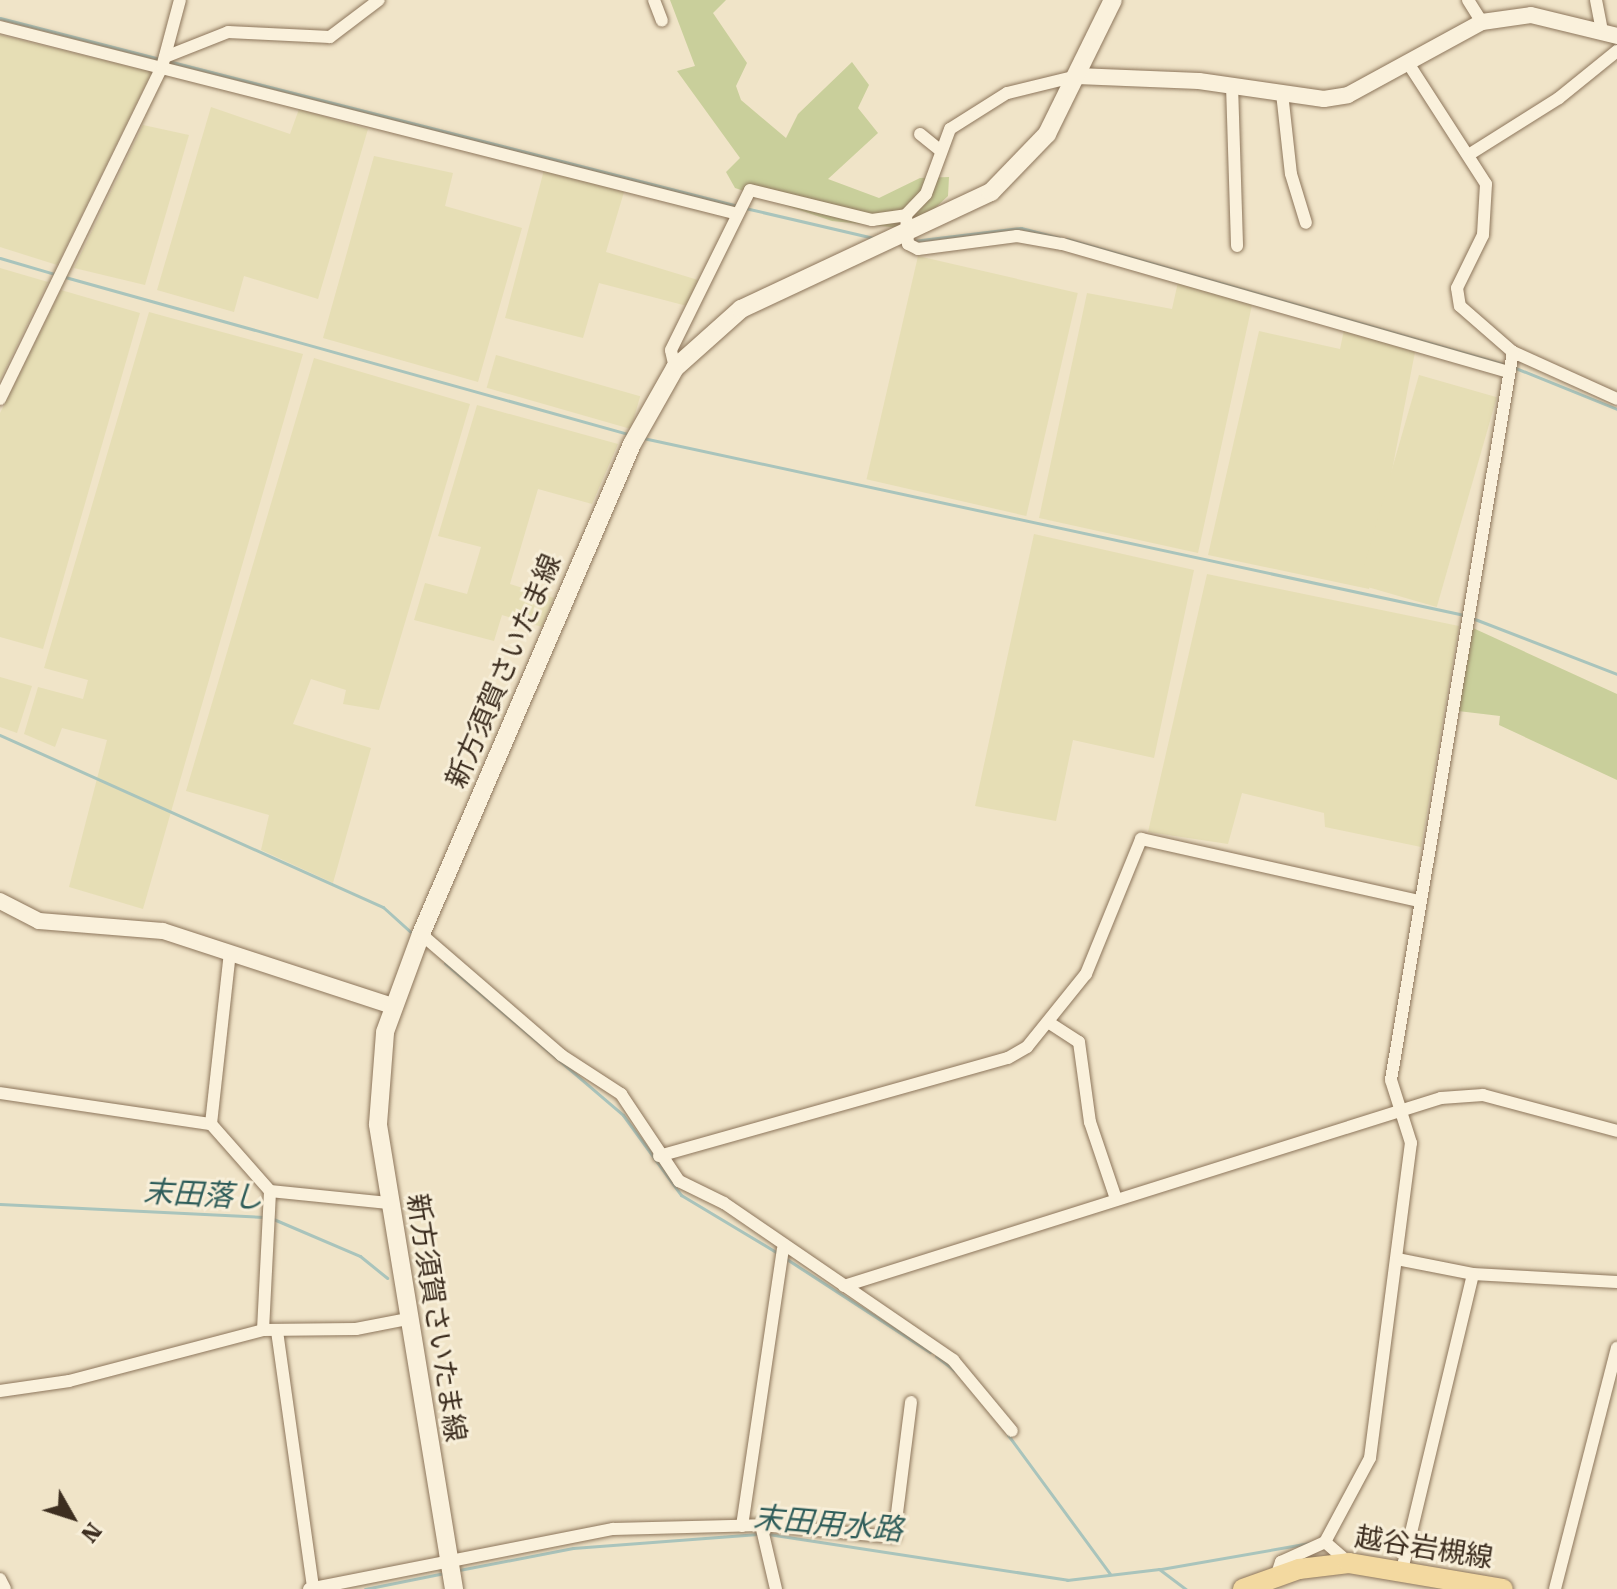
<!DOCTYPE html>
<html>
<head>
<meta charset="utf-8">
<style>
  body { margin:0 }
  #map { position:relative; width:1617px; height:1589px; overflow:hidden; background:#f0e4c8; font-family:"Roboto Serif","Noto Sans JP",serif }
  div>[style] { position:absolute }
  .farmland>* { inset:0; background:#e6deb5; transform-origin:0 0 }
  .green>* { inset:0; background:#c9cf9b }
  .stream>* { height:3px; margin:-1.5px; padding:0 1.5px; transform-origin:1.5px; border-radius:1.5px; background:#a9c4bc }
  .roads { filter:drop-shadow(0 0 2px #8d765c) drop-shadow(0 0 2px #8d765c) }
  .minor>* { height:12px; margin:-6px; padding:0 6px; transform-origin:6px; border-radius:6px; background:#faf1dc }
  .tertiary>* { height:16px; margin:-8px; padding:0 8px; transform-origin:8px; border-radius:8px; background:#faf1dc }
  .secondary>* { height:18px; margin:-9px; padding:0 9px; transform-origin:9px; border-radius:9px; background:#faf1dc }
  .primary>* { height:20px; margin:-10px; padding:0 10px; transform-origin:10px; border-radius:10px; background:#f3d9a0 }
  span { translate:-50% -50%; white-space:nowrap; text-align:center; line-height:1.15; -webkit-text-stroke:6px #f7eed8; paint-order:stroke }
  .street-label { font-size:28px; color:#3d2e20 }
  .water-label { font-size:30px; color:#2f5d5a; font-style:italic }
  .north { position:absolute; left:32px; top:1477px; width:80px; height:80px; -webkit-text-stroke:6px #f7eed8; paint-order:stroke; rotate:129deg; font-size:22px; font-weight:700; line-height:32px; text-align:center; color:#3d2e20 }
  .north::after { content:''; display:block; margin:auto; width:28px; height:36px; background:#3d2e20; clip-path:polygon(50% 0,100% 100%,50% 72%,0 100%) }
</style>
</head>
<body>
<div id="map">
  <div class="farmland">
    <div style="clip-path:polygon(0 35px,152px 72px,57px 265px,0 247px)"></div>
    <div style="clip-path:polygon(211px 107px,290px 134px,299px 109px,368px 129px,318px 299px,244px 276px,234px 312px,157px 290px)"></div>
    <div style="clip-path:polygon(143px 125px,189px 135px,145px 285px,74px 268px)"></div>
    <div style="clip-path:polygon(374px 156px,453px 173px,445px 206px,522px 228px,478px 382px,323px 338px)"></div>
    <div style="clip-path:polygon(544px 170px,624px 192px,606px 252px,698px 280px,687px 306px,599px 283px,583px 338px,505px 318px)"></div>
    <div style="left:918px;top:256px;width:164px;height:229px;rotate:13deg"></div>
    <div style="clip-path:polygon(0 268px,48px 282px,0 380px)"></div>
    <div style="clip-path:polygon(1178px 282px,1252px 305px,1198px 553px,1039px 518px,1087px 293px,1172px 309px)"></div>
    <div style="clip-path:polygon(61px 290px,140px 313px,43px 649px,0 637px,0 413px)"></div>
    <div style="clip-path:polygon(149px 312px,303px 354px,143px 909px,69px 887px,107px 740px,62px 728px,55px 747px,24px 734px,38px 687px,83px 699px,88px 680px,44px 668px)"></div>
    <div style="clip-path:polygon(1344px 330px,1415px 352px,1369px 589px,1208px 555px,1259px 331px,1340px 349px)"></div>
    <div style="left:496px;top:355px;width:150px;height:34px;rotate:16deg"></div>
    <div style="clip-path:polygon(314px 358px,470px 404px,379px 710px,343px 704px,346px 690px,311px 679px,293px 724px,371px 748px,333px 883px,261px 850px,269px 815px,186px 791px)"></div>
    <div style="left:1419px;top:375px;width:81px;height:218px;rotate:16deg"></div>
    <div style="clip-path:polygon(477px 405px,618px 444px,592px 504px,538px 489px,510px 584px,554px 598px,542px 627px,502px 615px,494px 641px,414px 620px,425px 583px,467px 594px,481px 547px,438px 536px)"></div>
    <div style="clip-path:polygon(1034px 534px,1194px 570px,1154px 758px,1073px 740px,1056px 821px,975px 806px)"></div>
    <div style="clip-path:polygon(1207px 574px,1459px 626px,1421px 847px,1325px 827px,1324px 813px,1242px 793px,1228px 844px,1148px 832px)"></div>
    <div style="clip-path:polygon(0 677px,32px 686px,17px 733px,0 727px)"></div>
  </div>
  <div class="green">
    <div style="clip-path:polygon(670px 0,726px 0,713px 13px,747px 63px,736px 86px,741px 100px,786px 138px,798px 114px,852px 62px,869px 85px,858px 108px,878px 133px,828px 179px,879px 198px,920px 178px,949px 177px,948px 196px,919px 223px,901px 228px,832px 221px,735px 188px,726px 172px,740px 158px,677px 71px,695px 66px)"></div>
    <div style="clip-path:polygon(1473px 628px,1617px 694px,1617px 780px,1499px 725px,1500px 716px,1458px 711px)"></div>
  </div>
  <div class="stream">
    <div style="left:0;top:18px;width:165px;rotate:14.4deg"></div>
    <div style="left:168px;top:61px;width:588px;rotate:14.27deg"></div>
    <div style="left:745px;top:208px;width:132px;rotate:13.1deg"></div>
    <div style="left:1067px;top:239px;width:457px;rotate:16deg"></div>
    <div style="left:913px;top:241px;width:109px;rotate:-6.9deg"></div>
    <div style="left:1021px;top:228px;width:40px;rotate:14.4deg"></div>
    <div style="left:0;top:258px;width:60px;rotate:16.3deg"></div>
    <div style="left:65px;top:277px;width:584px;rotate:15.58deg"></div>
    <div style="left:1513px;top:367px;width:112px;rotate:22deg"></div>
    <div style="left:643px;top:438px;width:840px;rotate:12.17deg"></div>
    <div style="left:1472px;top:618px;width:155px;rotate:21.1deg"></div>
    <div style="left:0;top:735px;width:420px;rotate:24.2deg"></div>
    <div style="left:383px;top:907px;width:40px;rotate:42deg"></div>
    <div style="left:445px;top:963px;width:234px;rotate:40.5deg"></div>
    <div style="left:623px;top:1115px;width:99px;rotate:54.1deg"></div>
    <div style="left:681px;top:1195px;width:114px;rotate:31deg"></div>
    <div style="left:0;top:1204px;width:264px;rotate:2.8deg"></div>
    <div style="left:271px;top:1218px;width:97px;rotate:23.1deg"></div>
    <div style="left:360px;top:1256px;width:35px;rotate:39deg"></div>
    <div style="left:785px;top:1258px;width:173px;rotate:33deg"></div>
    <div style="left:936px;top:1356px;width:24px;rotate:38deg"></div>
    <div style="left:1008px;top:1435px;width:172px;rotate:53.7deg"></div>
    <div style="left:768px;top:1534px;width:303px;rotate:8.7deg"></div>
    <div style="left:1067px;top:1580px;width:93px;rotate:-6.8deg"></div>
    <div style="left:1159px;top:1569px;width:34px;rotate:37deg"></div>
    <div style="left:1161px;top:1569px;width:151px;rotate:-9.9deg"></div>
    <div style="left:459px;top:1570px;width:116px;rotate:-10.9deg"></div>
    <div style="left:573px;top:1548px;width:189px;rotate:-4.3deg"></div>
    <div style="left:365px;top:1589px;width:81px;rotate:-11.4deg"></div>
  </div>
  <div class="roads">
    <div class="minor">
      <div style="left:654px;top:0;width:22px;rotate:69deg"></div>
      <div style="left:1468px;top:0;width:26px;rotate:58deg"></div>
      <div style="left:1596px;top:0;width:31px;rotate:79deg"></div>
      <div style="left:0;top:27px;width:757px;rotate:14.22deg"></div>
      <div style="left:165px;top:57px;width:68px;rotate:-21.6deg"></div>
      <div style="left:228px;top:32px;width:102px;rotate:2.8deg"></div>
      <div style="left:330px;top:37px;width:61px;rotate:-37.1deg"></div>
      <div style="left:1408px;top:63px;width:144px;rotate:57.2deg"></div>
      <div style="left:1486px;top:184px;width:51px;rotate:93.4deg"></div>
      <div style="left:1483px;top:235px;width:59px;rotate:116.1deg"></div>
      <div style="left:1457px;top:288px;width:18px;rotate:81deg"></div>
      <div style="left:1460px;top:306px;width:70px;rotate:41deg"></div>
      <div style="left:1513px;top:352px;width:114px;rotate:24.3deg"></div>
      <div style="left:1077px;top:76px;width:72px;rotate:166.3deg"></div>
      <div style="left:1007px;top:93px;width:67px;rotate:147.7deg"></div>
      <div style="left:950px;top:129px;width:69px;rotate:110.3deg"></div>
      <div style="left:926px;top:194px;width:29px;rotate:134deg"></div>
      <div style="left:906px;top:215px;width:29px;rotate:86deg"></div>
      <div style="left:908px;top:244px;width:11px;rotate:27deg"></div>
      <div style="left:918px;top:249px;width:100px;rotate:-7.5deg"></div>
      <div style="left:1017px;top:236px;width:46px;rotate:10.1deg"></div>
      <div style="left:1062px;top:244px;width:463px;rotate:16deg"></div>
      <div style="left:1232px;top:85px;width:161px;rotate:88.2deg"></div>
      <div style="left:1282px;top:93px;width:81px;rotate:83.7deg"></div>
      <div style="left:1291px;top:174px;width:51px;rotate:73deg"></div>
      <div style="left:920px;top:134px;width:26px;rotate:39deg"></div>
      <div style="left:1470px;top:154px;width:105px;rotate:-32.2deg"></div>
      <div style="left:1559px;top:98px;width:75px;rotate:-39deg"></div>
      <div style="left:675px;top:368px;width:18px;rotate:-103deg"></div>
      <div style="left:671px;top:350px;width:178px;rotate:-63.7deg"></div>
      <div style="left:750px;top:190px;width:126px;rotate:13.8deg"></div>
      <div style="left:872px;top:220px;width:34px;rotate:-8deg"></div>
      <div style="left:0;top:399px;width:369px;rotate:-64deg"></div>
      <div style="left:162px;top:67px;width:69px;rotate:-75deg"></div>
      <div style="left:421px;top:934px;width:185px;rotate:40.8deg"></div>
      <div style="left:561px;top:1055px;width:72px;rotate:33deg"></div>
      <div style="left:621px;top:1094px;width:105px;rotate:56.3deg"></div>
      <div style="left:679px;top:1181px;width:50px;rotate:26.1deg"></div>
      <div style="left:724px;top:1203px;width:278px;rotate:34.4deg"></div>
      <div style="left:953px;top:1360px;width:92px;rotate:50.3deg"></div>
      <div style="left:1048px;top:1022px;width:37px;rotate:33deg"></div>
      <div style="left:1079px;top:1042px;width:81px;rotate:82.2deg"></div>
      <div style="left:1090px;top:1122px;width:81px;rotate:71.3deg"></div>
      <div style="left:0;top:1093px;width:213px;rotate:8.4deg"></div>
      <div style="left:211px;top:1124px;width:89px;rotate:48.6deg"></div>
      <div style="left:270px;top:1191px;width:119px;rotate:5.8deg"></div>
      <div style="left:211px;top:1124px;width:173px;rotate:-83.7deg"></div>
      <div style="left:659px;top:1156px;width:362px;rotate:-15.7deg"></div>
      <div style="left:1008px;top:1058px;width:22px;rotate:-30deg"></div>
      <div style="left:1027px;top:1047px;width:94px;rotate:-51.1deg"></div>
      <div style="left:1086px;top:974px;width:146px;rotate:-67.8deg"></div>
      <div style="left:1141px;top:839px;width:285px;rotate:12.6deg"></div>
      <div style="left:1397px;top:1259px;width:77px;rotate:11.2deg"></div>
      <div style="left:1473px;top:1274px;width:144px;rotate:3.2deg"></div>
      <div style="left:844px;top:1286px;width:626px;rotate:-17.48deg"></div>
      <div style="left:1441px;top:1098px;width:42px;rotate:-4.1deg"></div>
      <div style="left:1483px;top:1095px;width:139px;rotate:15deg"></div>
      <div style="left:263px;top:1330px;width:139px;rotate:-87.1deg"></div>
      <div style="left:277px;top:1331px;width:260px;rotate:82deg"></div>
      <div style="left:0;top:1391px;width:70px;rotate:-8.2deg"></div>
      <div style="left:69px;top:1381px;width:201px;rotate:-14.7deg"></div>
      <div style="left:263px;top:1330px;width:93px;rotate:-0.6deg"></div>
      <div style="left:356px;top:1329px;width:53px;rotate:-10.9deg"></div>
      <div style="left:761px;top:1525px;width:66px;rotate:76.8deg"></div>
      <div style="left:742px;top:1526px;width:280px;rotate:-81.6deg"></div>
      <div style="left:1325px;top:1542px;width:32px;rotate:41deg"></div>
      <div style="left:1402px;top:1570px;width:304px;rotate:-76.5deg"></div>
      <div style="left:1276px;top:1577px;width:16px;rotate:-72deg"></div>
      <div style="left:1281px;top:1562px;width:48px;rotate:-24.4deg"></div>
      <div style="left:1325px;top:1542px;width:95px;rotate:-61.8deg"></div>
      <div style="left:1370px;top:1458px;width:318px;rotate:-82.6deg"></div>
      <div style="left:1411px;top:1143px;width:66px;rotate:-107.6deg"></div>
      <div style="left:1391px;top:1080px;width:738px;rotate:-80.49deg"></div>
      <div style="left:0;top:1579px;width:11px;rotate:63deg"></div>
      <div style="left:309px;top:1589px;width:310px;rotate:-11.2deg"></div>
      <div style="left:613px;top:1529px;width:148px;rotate:-1.5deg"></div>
      <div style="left:761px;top:1525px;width:134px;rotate:5.2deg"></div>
      <div style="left:894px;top:1537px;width:136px;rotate:-82.8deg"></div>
      <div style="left:1555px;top:1589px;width:249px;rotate:-75.6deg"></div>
    </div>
    <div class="tertiary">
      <div style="left:1077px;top:76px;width:122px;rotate:2.3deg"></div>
      <div style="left:1199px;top:81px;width:126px;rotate:8.2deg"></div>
      <div style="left:1324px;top:99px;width:24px;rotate:-9deg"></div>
      <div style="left:1348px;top:95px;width:153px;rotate:-28.6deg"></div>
      <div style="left:1482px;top:22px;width:49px;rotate:-8.1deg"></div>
      <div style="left:1531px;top:15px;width:89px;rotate:13.7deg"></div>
      <div style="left:0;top:901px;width:44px;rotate:27.1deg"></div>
      <div style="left:39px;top:921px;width:124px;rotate:4.6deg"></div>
      <div style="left:163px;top:931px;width:241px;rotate:18.1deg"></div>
    </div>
    <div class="secondary">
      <div style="left:454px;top:1589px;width:471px;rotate:-99.3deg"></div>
      <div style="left:378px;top:1124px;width:92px;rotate:-85.6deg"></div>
      <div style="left:385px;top:1032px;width:104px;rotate:-69.8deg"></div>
      <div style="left:421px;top:934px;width:533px;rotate:-66.7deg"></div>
      <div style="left:632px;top:444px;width:87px;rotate:-60.5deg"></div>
      <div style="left:675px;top:368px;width:89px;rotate:-41.8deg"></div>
      <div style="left:741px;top:309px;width:276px;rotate:-25.1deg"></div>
      <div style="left:991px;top:192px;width:81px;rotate:-46deg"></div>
      <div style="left:1047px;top:134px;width:149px;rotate:-63.8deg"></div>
    </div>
    <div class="primary">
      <div style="left:1243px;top:1589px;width:59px;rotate:-19.7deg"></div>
      <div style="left:1299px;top:1569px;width:50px;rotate:-6.8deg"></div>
      <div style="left:1349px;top:1563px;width:156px;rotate:9.6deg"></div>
    </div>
  </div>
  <div class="street-label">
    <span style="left:504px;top:671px;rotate:-67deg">新方須賀さいたま線</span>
    <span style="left:436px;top:1318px;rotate:81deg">新方須賀さいたま線</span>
    <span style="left:1424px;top:1548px;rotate:9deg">越谷岩槻線</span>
  </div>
  <div class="water-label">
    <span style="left:203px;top:1195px;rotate:3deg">末田落し</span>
    <span style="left:828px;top:1524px;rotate:5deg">末田用水路</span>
  </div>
  <div class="north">N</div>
</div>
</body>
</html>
